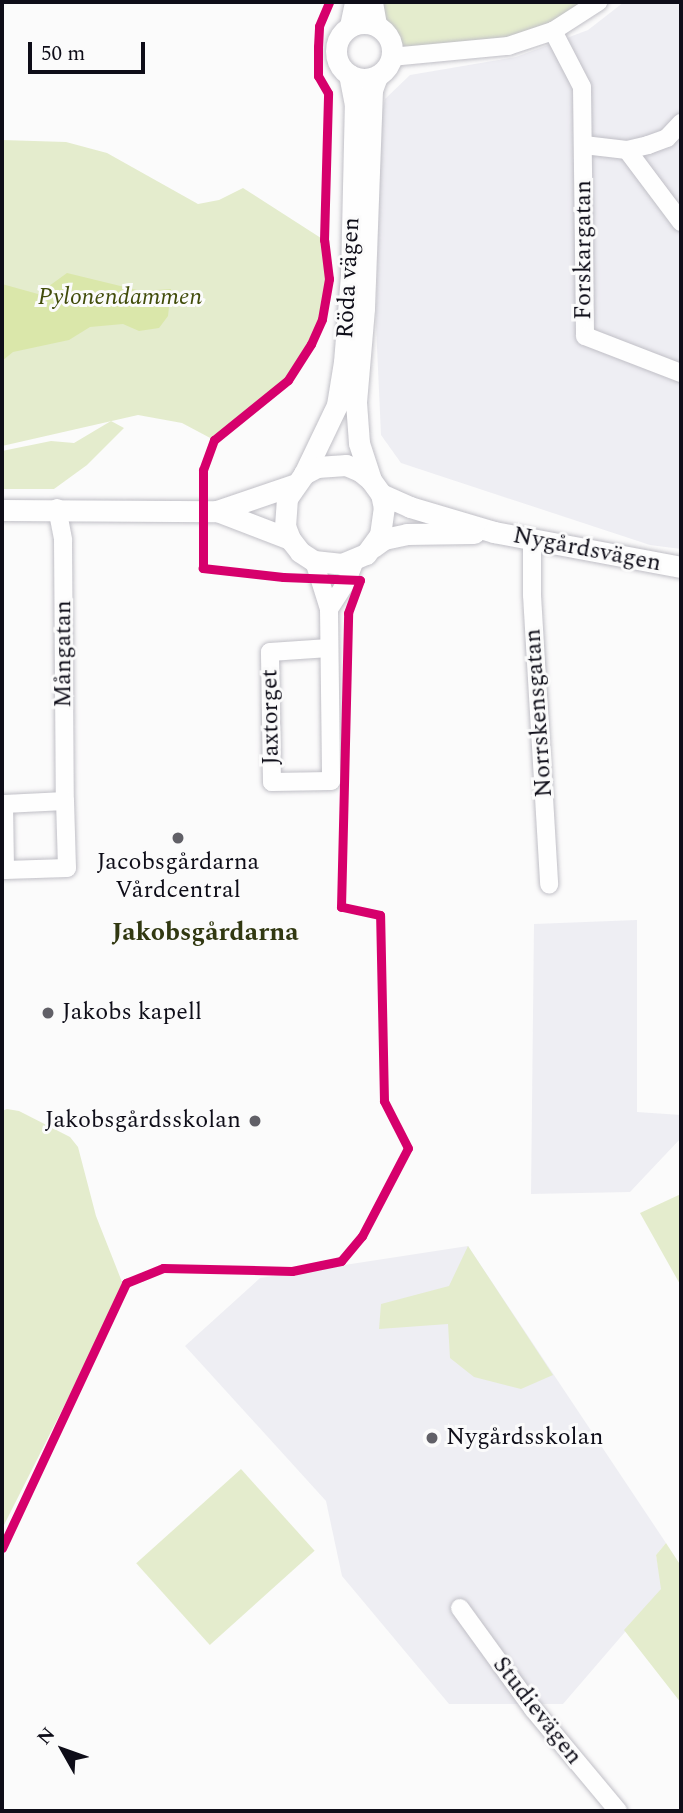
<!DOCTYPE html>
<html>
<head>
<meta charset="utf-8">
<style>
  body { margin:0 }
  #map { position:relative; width:683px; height:1813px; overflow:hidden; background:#fbfbfb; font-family:Spectral,serif }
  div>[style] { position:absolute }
  .built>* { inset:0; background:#eeeef3 }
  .green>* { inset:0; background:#e4eccd; transform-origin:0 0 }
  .water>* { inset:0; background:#dae7aa }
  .roads { filter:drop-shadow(0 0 2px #c0bfc6) drop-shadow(0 0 2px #c0bfc6) }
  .minor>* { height:18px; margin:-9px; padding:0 9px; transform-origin:9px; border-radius:9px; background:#fefefe }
  .tertiary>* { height:21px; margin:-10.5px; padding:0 10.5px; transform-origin:10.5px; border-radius:10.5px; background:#fefefe }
  .tertiary>.ring { margin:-10.5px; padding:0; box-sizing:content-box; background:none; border:21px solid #fefefe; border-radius:50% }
  .cycleway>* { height:9px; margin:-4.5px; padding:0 4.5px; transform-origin:4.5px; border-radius:4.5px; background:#d6006c }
  .dots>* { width:19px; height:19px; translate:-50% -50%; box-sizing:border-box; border:4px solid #fbfbfb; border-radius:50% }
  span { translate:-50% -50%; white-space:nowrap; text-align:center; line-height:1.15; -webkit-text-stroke:6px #fbfbfb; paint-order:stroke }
  .street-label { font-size:24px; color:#0e0d18 }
  .park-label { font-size:24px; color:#414c0a; font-style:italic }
  .poi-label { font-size:24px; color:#0e0d18 }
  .left { translate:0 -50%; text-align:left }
  .right { translate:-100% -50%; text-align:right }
  .neighbourhood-label { font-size:26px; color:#313811; font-weight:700 }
  .frame { position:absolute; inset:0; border:4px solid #0e0d18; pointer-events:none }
  .north { position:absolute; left:28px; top:1715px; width:70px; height:70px; -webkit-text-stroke:5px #fbfbfb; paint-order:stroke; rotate:310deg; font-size:19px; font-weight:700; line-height:28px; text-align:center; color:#0e0d18 }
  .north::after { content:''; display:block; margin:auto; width:24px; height:32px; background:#0e0d18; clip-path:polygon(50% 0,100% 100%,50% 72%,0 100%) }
  .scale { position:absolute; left:28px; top:42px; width:117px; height:32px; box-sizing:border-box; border:4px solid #0e0d18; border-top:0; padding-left:9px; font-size:21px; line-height:24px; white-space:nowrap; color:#0e0d18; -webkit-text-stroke:5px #fbfbfb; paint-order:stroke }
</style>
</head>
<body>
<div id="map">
  <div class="built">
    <div style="clip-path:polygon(624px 2px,681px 2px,681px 549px,650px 545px,401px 463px,381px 435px,376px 325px,381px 115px,385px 99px,410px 75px,516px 57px,588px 30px)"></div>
    <div style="clip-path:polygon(637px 920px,637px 1112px,681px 1115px,681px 1138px,630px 1192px,531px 1194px,534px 924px)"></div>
    <div style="clip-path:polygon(468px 1246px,666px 1543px,656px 1555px,662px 1589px,563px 1704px,449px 1704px,342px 1576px,326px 1501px,185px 1346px,260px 1278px)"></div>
  </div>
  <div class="green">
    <div style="clip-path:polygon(376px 2px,598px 2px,553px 31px,391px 57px,391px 42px,383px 30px)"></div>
    <div style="clip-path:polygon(2px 140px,66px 142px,107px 153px,198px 204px,219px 200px,243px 188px,324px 240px,329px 279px,322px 319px,311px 344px,288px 380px,214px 440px,182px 423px,138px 415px,2px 446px)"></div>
    <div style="clip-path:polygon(111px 421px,124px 428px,87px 465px,54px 489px,2px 489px,2px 451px,51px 441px,74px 443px)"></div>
    <div style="clip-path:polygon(7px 1109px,19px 1111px,70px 1137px,78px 1147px,96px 1216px,124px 1287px,2px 1529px,2px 1111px)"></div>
    <div style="clip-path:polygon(681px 1194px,681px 1286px,640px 1213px)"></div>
    <div style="clip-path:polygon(468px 1246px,553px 1375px,521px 1389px,474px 1377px,450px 1358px,448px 1324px,379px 1329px,381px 1304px,449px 1286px)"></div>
    <div style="left:241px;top:1469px;width:110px;height:141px;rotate:48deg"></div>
    <div style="clip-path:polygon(666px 1543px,681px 1566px,681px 1703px,624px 1630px,661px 1589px,656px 1555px)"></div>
  </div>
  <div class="water">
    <div style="clip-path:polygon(67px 273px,141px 291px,171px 289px,168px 316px,159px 328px,139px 331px,123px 324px,90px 327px,69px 340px,13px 352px,2px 361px,2px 284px,38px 294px)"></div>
  </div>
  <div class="roads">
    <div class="minor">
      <div style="left:553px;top:31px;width:63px;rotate:62.6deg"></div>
      <div style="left:582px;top:87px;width:249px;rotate:89.3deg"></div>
      <div style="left:585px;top:336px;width:103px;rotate:21.1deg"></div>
      <div style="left:391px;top:57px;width:118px;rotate:-5.4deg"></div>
      <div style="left:508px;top:46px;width:47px;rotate:-18.4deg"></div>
      <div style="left:553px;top:31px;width:54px;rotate:-32.8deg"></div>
      <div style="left:584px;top:145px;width:43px;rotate:6.6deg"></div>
      <div style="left:627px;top:150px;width:22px;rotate:-13deg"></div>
      <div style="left:648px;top:145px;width:20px;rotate:-20deg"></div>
      <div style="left:667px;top:138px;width:21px;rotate:-47deg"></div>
      <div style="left:627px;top:150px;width:90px;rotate:53.1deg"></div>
      <div style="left:57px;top:508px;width:33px;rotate:79deg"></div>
      <div style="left:63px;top:540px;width:261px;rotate:89.6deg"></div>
      <div style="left:65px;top:801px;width:61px;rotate:177.2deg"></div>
      <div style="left:4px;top:804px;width:66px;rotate:89.1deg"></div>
      <div style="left:5px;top:870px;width:62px;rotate:-1.8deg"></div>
      <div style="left:67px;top:868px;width:67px;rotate:-91.7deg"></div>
      <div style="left:532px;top:541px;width:54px;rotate:90deg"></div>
      <div style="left:532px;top:595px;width:290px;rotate:86.6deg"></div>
      <div style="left:314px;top:561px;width:50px;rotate:72.6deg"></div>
      <div style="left:329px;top:609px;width:172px;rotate:89.3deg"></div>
      <div style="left:331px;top:781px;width:59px;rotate:179deg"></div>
      <div style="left:272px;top:782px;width:130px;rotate:-90.9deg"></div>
      <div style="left:270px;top:652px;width:59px;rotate:-3.9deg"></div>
      <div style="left:329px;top:609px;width:33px;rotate:-57deg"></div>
      <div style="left:347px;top:581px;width:22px;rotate:-69deg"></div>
      <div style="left:460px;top:1608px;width:125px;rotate:54.1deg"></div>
      <div style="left:533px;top:1709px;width:133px;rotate:50.2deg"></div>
    </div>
    <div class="tertiary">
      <div style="left:372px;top:2px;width:23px;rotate:80deg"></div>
      <div class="ring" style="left:336px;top:23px;width:35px;height:35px"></div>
      <div style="left:350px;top:26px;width:25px;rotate:-78deg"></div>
      <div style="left:304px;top:474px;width:76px;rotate:-64.4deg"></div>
      <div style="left:337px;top:405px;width:44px;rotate:-80.8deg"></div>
      <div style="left:344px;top:362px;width:87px;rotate:-85.4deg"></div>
      <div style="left:351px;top:275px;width:170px;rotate:-88.7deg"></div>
      <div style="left:355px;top:105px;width:31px;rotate:-101deg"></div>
      <div style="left:371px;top:480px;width:39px;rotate:-108deg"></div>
      <div style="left:359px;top:443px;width:41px;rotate:-94.2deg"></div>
      <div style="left:356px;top:402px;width:94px;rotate:-85.1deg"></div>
      <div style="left:364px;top:308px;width:218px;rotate:-87.9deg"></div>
      <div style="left:372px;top:90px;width:15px;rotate:-70deg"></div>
      <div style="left:381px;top:494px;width:32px;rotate:24deg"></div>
      <div style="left:410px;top:507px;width:88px;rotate:16.6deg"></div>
      <div style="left:494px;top:532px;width:190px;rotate:10.6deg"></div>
      <div style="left:2px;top:510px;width:215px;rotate:0.3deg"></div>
      <div style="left:217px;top:511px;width:78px;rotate:21deg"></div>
      <div style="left:290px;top:539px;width:16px;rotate:52deg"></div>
      <div style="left:300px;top:552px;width:17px;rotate:33deg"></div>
      <div style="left:314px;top:561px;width:28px;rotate:6deg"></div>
      <div style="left:342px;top:564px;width:26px;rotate:-23deg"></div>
      <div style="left:366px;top:554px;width:24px;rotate:-54deg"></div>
      <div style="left:380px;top:535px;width:27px;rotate:-82deg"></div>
      <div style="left:384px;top:508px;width:14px;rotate:-102deg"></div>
      <div style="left:381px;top:494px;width:17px;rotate:-126deg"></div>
      <div style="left:371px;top:480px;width:14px;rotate:-141deg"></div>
      <div style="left:360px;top:471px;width:15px;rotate:-157deg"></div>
      <div style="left:346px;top:465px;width:29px;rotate:176deg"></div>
      <div style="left:317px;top:467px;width:15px;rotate:152deg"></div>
      <div style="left:304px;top:474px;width:29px;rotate:125deg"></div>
      <div style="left:287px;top:498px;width:28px;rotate:94deg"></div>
      <div style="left:285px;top:526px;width:14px;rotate:69deg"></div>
      <div style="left:217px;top:511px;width:80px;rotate:-18.9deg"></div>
      <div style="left:373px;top:547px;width:14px;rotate:-36deg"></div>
      <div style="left:384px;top:539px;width:24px;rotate:-12deg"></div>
      <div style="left:407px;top:534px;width:67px;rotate:-0.9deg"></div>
    </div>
  </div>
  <div class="cycleway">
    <div style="left:2px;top:1548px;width:293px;rotate:-64.9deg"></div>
    <div style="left:126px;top:1283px;width:40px;rotate:-22deg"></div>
    <div style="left:163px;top:1268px;width:129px;rotate:1.3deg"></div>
    <div style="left:292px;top:1271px;width:50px;rotate:-11.5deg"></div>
    <div style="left:341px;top:1261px;width:33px;rotate:-50deg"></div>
    <div style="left:362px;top:1236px;width:99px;rotate:-62.4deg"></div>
    <div style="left:408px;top:1148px;width:53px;rotate:-117.1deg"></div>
    <div style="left:384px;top:1101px;width:186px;rotate:-91.2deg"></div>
    <div style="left:380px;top:915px;width:40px;rotate:-168deg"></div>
    <div style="left:341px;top:907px;width:294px;rotate:-88.6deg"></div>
    <div style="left:348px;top:613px;width:35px;rotate:-70deg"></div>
    <div style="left:360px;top:580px;width:77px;rotate:-177.8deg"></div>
    <div style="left:283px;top:577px;width:81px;rotate:-173.6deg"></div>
    <div style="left:203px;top:568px;width:98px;rotate:-90deg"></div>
    <div style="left:203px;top:470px;width:32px;rotate:-70deg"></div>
    <div style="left:214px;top:440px;width:95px;rotate:-39deg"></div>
    <div style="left:288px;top:380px;width:43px;rotate:-57.4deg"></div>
    <div style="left:311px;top:344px;width:27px;rotate:-66deg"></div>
    <div style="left:322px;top:319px;width:41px;rotate:-80.1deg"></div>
    <div style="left:329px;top:279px;width:39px;rotate:-97deg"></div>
    <div style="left:324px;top:240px;width:147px;rotate:-88.4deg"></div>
    <div style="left:328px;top:93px;width:20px;rotate:-120deg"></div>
    <div style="left:318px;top:76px;width:29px;rotate:-90deg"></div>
    <div style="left:318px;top:47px;width:21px;rotate:-87deg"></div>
    <div style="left:319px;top:26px;width:26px;rotate:-67deg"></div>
  </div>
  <div class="dots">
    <div style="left:178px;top:838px;background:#616067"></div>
    <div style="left:48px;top:1013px;background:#616067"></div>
    <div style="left:255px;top:1121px;background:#616067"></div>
    <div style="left:432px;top:1438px;background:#616067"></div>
  </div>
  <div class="street-label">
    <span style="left:584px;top:250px;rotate:-90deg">Forskargatan</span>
    <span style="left:349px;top:278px;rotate:-87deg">Röda vägen</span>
    <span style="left:587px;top:550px;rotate:11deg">Nygårdsvägen</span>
    <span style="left:64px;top:654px;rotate:-90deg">Mångatan</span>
    <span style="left:539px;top:713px;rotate:-94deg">Norrskensgatan</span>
    <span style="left:271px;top:717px;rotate:-91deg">Jaxtorget</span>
    <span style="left:537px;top:1711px;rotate:52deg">Studievägen</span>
  </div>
  <div class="park-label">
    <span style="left:120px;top:298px">Pylonendammen</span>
  </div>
  <div class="poi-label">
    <span style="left:178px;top:877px">Jacobsgårdarna<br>Vårdcentral</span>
    <span class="left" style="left:62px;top:1013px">Jakobs kapell</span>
    <span class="right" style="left:241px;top:1121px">Jakobsgårdsskolan</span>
    <span class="left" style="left:446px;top:1438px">Nygårdsskolan</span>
  </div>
  <div class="neighbourhood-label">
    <span style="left:205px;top:933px">Jakobsgårdarna</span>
  </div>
  <div class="frame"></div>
  <div class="north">N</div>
  <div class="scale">50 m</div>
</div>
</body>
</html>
